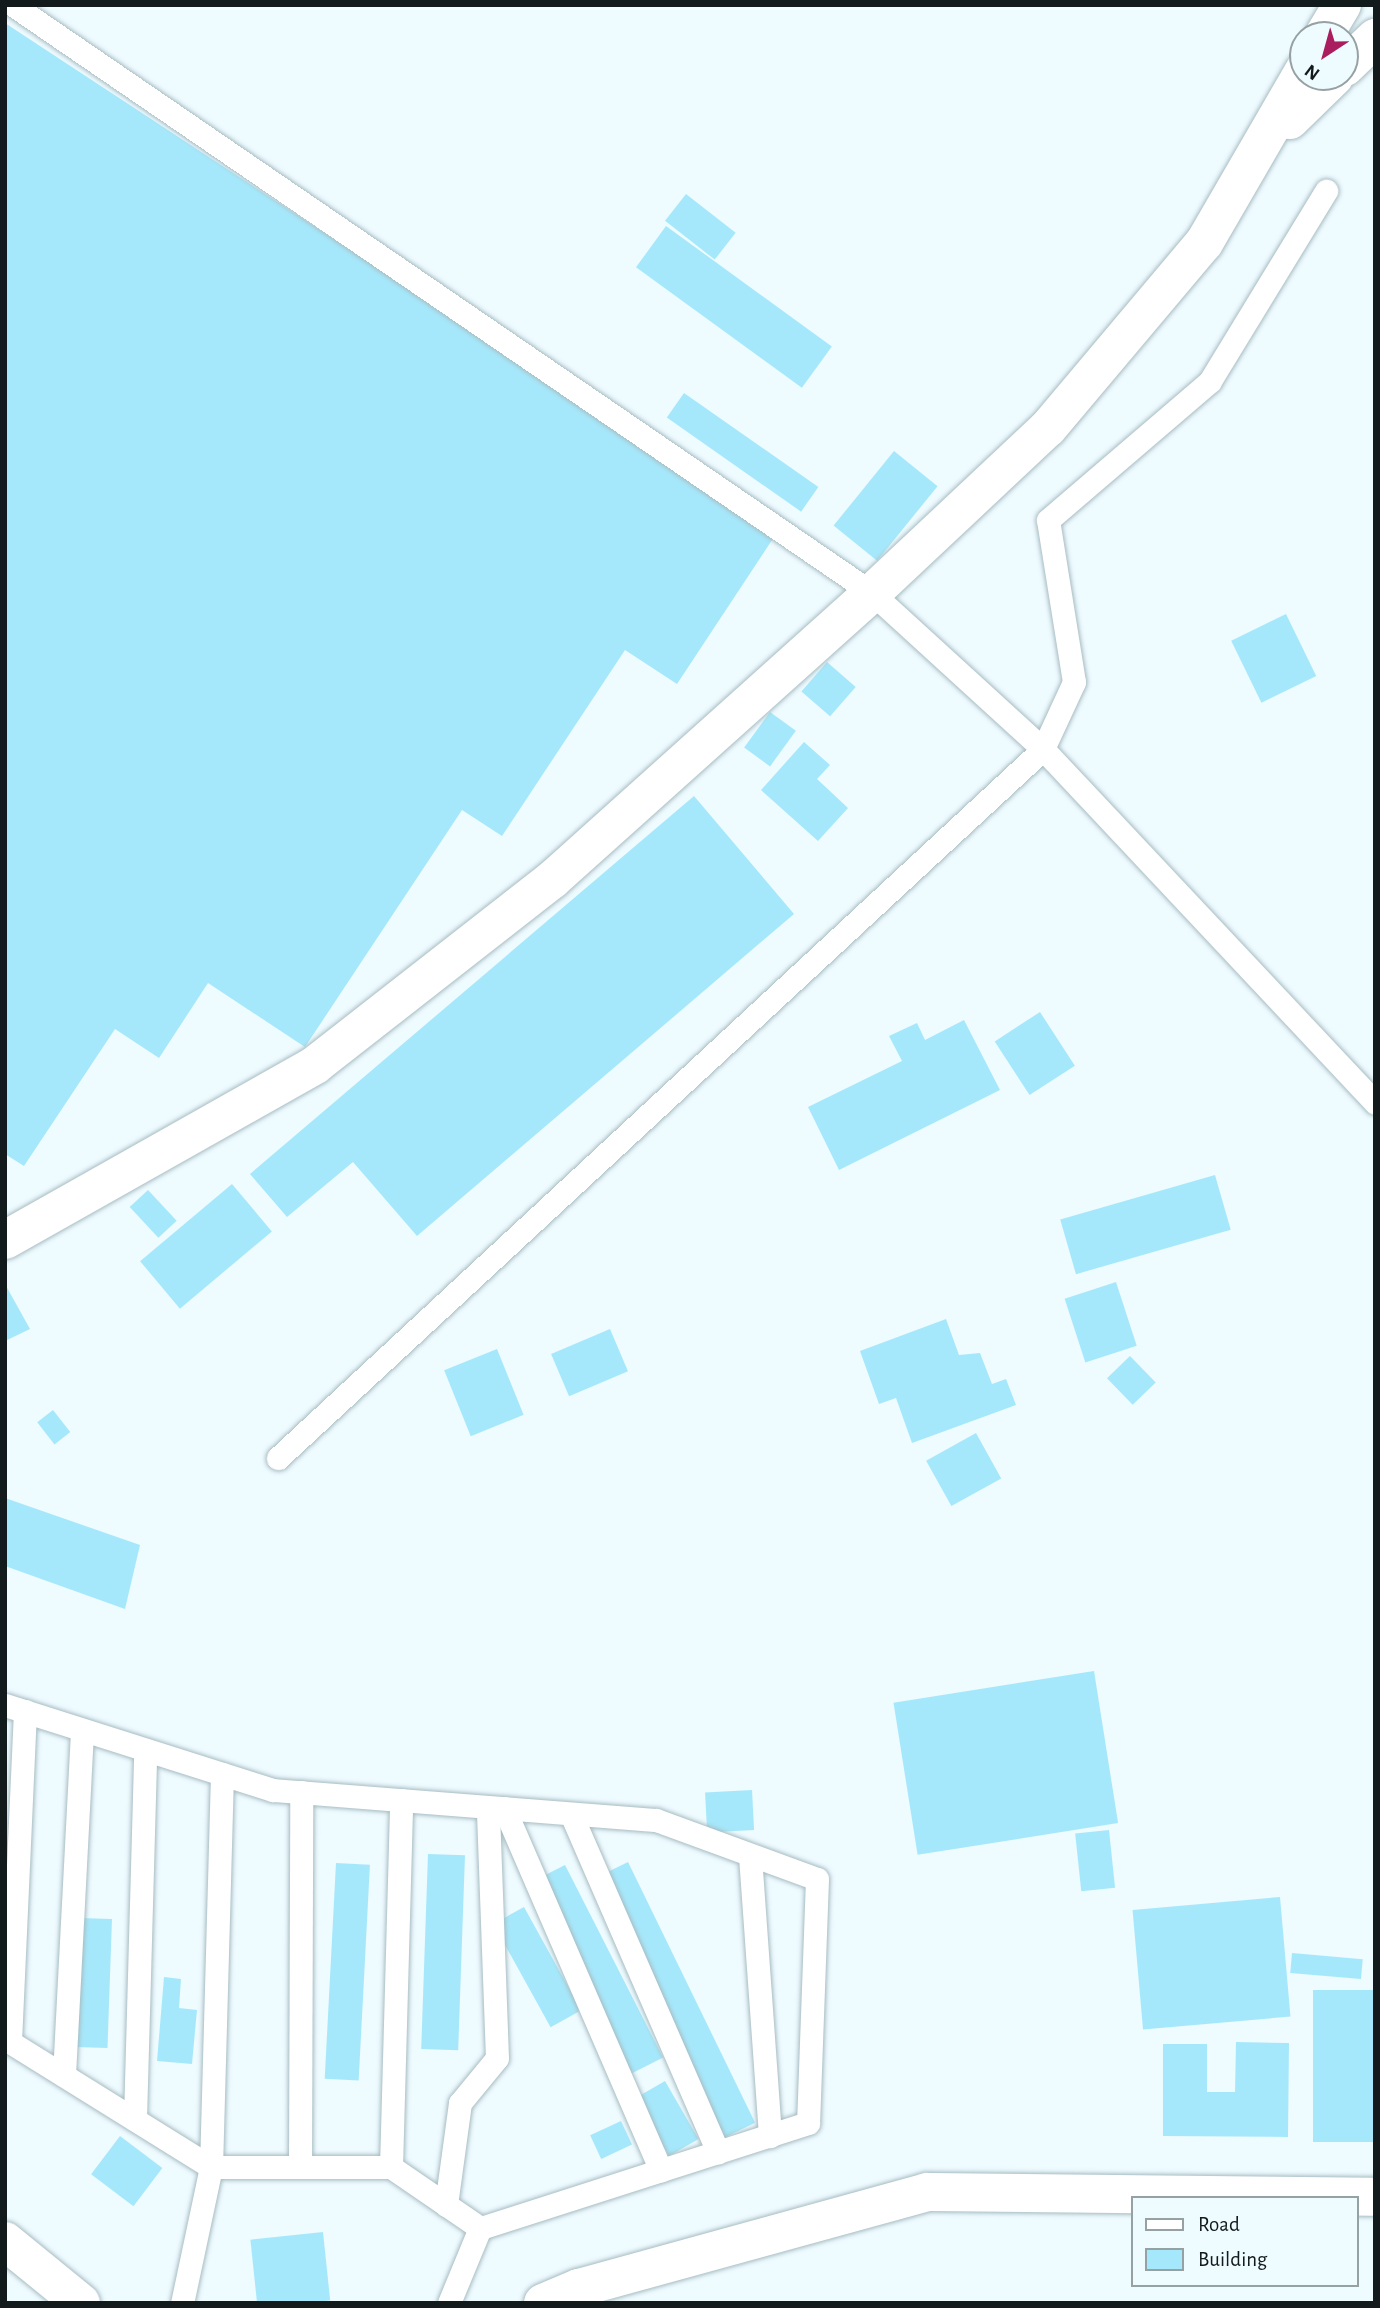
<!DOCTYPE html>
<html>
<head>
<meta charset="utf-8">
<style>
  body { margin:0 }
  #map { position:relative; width:1380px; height:2308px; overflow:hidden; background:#eefbff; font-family:"Alegreya Sans",sans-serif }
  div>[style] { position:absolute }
  .building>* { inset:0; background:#a6e8fb; transform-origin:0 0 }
  .roads { filter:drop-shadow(0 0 2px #a7bcc2) drop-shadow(0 0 2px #a7bcc2) }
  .lane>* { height:23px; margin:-11.5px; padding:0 11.5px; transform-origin:11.5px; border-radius:11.5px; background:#fff }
  .street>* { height:38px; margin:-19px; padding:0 19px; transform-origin:19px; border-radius:19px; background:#fff }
  .highway>* { height:38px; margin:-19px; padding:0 19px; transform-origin:19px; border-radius:19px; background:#fff }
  span { translate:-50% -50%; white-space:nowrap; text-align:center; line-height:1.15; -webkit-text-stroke:7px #eefbff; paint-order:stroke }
  .frame { position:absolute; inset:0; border:7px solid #121a1c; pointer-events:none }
  .legend { position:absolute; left:1131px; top:2196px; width:228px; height:91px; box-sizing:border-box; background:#eefbff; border:2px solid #96a1a4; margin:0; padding:9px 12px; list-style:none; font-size:21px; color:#121a1c }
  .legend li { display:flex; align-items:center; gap:14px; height:35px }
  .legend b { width:35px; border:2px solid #96a1a4 }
  .north { position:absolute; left:1289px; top:21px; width:70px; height:70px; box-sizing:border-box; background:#eefbff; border:2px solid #96a1a4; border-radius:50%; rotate:216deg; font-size:19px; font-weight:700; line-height:28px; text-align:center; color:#121a1c }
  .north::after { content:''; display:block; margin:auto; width:24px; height:32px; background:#aa1e5f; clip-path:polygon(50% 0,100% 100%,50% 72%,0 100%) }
</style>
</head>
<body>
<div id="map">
  <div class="building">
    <div style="clip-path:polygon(5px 23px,778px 531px,677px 684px,625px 650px,502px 836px,462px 810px,305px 1047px,208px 983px,159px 1058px,115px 1029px,24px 1166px,5px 1154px)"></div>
    <div style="left:686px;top:194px;width:63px;height:34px;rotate:38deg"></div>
    <div style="left:666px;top:226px;width:205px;height:51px;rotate:36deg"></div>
    <div style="left:684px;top:393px;width:164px;height:30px;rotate:35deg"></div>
    <div style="left:894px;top:451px;width:56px;height:96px;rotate:39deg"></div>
    <div style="left:1286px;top:614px;width:69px;height:61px;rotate:64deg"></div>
    <div style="left:827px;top:662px;width:38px;height:39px;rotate:41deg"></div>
    <div style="left:770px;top:712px;width:32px;height:44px;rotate:36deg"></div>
    <div style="clip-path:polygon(804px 742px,830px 765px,817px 779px,848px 808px,818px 841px,761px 790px)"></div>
    <div style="clip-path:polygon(694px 796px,794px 914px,417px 1236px,353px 1162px,287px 1217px,250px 1174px)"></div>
    <div style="left:1040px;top:1012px;width:64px;height:54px;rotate:57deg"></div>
    <div style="clip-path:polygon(964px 1020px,1000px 1090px,839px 1170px,808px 1107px,902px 1061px,889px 1036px,917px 1023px,925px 1040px)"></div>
    <div style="left:1215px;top:1175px;width:57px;height:161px;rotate:74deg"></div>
    <div style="left:232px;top:1184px;width:62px;height:120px;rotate:50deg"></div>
    <div style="left:148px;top:1190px;width:42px;height:25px;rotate:47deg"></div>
    <div style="left:1116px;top:1282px;width:67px;height:54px;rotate:72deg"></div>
    <div style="clip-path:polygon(5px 1284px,30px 1329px,5px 1341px)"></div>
    <div style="clip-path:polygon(946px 1319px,959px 1355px,980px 1353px,992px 1384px,1006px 1379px,1016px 1405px,912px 1443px,896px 1398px,879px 1404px,860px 1351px)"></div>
    <div style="left:610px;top:1329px;width:46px;height:64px;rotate:67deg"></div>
    <div style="left:497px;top:1349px;width:71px;height:57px;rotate:68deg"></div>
    <div style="left:1130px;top:1356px;width:37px;height:32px;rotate:46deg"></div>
    <div style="left:53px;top:1410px;width:28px;height:20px;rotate:52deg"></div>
    <div style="left:976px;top:1433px;width:52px;height:57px;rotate:61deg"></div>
    <div style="clip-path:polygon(5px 1498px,140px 1545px,125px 1609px,5px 1566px)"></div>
    <div style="left:1094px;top:1671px;width:154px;height:203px;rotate:81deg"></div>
    <div style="left:752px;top:1790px;width:40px;height:47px;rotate:87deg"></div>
    <div style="left:1109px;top:1830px;width:58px;height:34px;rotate:84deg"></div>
    <div style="left:428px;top:1854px;width:37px;height:195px;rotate:2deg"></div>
    <div style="left:628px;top:1862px;width:290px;height:34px;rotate:64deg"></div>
    <div style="left:336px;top:1863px;width:34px;height:216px;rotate:3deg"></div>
    <div style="left:565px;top:1865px;width:216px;height:36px;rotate:63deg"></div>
    <div style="left:1280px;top:1897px;width:120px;height:148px;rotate:85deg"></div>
    <div style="left:524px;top:1907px;width:118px;height:35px;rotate:61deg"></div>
    <div style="left:80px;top:1918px;width:32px;height:129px;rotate:2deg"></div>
    <div style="left:1292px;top:1953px;width:71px;height:20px;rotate:5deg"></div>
    <div style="clip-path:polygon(164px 1977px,181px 1979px,179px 2008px,197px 2010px,192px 2064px,157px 2061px)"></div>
    <div style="left:1375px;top:1990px;width:152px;height:62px;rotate:90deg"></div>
    <div style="clip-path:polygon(1236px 2042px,1289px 2043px,1288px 2137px,1163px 2136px,1163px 2044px,1207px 2044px,1207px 2092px,1235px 2092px)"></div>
    <div style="left:665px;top:2081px;width:67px;height:34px;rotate:60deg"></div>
    <div style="left:621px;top:2121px;width:26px;height:34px;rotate:65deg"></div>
    <div style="left:120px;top:2136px;width:53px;height:48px;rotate:37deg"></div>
    <div style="left:323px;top:2232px;width:69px;height:73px;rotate:84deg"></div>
  </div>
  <div class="roads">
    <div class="lane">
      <div style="left:13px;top:5px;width:1041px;rotate:34.39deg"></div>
      <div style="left:872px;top:593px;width:231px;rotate:42.4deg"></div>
      <div style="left:1043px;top:749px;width:485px;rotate:46.8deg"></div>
      <div style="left:278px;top:1458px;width:1043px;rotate:-42.82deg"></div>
      <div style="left:1043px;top:749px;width:74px;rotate:-65.2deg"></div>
      <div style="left:1074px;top:682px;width:164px;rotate:-99.1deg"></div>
      <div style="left:1048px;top:520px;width:213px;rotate:-40.6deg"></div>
      <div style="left:1210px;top:381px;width:223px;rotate:-58.6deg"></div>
      <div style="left:5px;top:1705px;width:281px;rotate:17.6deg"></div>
      <div style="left:273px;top:1790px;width:384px;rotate:4.5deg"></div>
      <div style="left:656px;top:1820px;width:171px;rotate:20.1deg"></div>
      <div style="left:817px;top:1879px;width:244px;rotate:92.1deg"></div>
      <div style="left:808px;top:2123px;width:344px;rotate:162.2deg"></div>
      <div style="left:480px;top:2228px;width:81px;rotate:112.5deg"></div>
      <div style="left:25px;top:1711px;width:331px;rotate:92.6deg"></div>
      <div style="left:10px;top:2042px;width:237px;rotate:31.9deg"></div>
      <div style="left:211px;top:2167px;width:139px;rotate:102deg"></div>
      <div style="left:222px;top:1774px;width:393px;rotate:91.6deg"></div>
      <div style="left:211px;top:2167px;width:180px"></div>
      <div style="left:391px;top:2167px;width:108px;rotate:34.4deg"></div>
      <div style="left:504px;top:1808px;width:395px;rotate:66.6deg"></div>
      <div style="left:571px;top:1814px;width:369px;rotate:66.5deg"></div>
      <div style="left:750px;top:1856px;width:281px;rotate:85.9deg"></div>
      <div style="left:64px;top:2075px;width:345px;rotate:-87deg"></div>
      <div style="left:135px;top:2119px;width:369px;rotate:-88.4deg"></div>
      <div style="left:300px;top:2167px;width:375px;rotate:-89.8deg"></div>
      <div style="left:391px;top:2167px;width:367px;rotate:-88.4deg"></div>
      <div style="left:446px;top:2205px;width:103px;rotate:-82.2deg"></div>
      <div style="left:460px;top:2103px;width:58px;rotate:-50.6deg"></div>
      <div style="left:497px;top:2058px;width:251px;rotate:-92.1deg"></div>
    </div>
    <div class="street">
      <div style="left:1324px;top:35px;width:35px;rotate:-59deg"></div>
      <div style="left:1345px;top:67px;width:42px;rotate:-44deg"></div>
      <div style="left:1290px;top:120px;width:62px;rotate:-44.3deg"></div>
      <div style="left:5px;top:1240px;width:356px;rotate:-29.4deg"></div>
      <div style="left:315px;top:1065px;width:301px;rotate:-38deg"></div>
      <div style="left:552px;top:880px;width:430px;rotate:-41.9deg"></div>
      <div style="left:872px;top:593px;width:241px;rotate:-43.2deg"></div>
      <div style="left:1048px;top:428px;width:242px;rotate:-49.9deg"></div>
      <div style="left:1204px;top:243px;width:198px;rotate:-59.9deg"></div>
      <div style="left:543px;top:2303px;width:39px;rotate:-23deg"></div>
      <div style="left:579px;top:2288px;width:361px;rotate:-15.4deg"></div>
      <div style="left:927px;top:2192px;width:448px;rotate:0.6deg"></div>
    </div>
    <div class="highway">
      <div style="left:5px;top:2241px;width:98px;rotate:39.2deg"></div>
    </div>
  </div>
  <div class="frame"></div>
  <ul class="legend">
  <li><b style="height:9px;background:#fff"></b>Road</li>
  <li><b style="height:19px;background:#a6e8fb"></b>Building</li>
  </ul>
  <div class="north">N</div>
</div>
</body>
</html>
